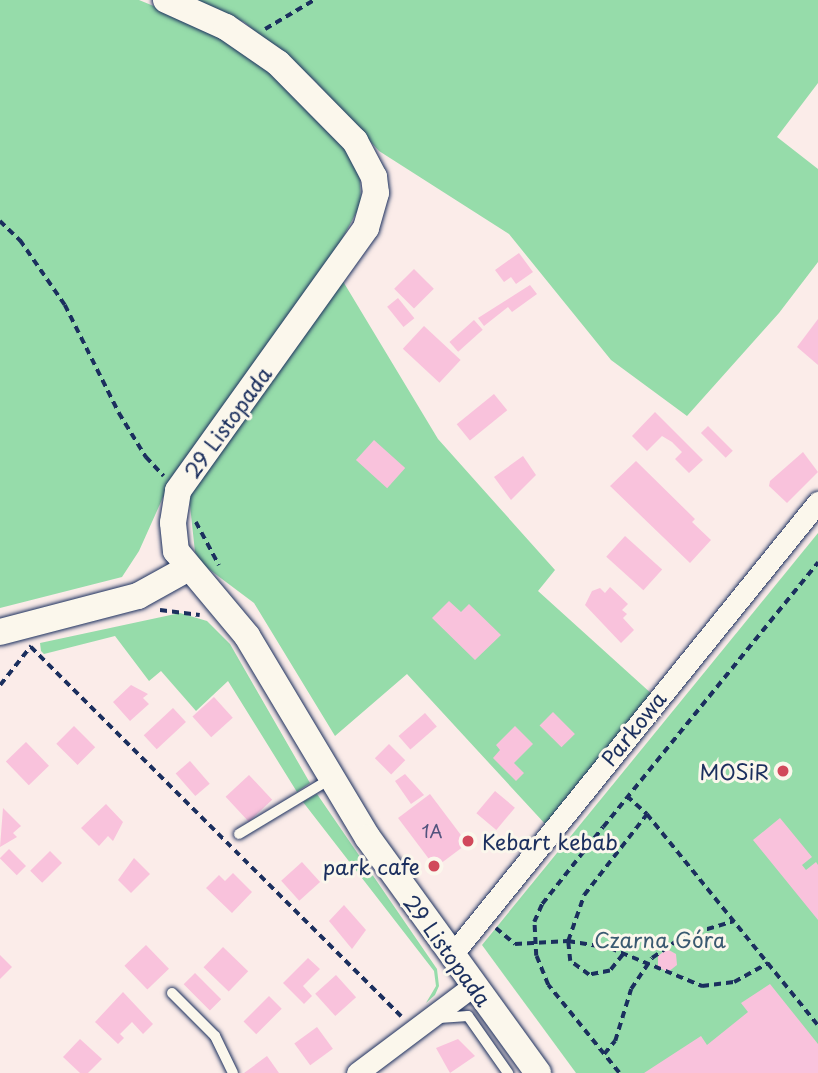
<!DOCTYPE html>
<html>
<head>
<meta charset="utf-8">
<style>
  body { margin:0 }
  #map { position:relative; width:818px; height:1073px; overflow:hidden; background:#fbece9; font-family:"Playpen Sans",sans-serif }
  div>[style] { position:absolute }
  .green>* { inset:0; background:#96dcaa }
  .building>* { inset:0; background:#f9c2dc; transform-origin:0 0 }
  .path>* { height:3.5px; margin-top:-1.75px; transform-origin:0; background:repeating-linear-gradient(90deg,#1b2f5e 0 7px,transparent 0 12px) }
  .roads { filter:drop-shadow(0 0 2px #1b2f5e) drop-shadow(0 0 2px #1b2f5e) }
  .service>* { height:10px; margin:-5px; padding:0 5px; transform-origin:5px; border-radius:5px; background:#fbf7ec }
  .minor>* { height:21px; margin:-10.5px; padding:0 10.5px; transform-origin:10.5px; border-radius:10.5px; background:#fbf7ec }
  .tertiary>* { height:26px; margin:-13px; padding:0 13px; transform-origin:13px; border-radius:13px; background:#fbf7ec }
  .dots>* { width:19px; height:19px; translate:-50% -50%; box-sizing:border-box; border:4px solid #fbf7ec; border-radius:50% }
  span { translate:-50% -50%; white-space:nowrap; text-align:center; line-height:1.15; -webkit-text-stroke:6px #fbf7ec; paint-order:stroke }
  .number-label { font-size:18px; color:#52547e }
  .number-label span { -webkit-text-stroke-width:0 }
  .street-label { font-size:21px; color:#1b2f5e }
  .poi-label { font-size:21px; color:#1b2f5e }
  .right { translate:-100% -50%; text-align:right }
  .left { translate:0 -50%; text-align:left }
  .park-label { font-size:21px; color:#3a5a71 }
</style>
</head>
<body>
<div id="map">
  <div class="green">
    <div style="clip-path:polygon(0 0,139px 0,205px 27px,261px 61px,350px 151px,360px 180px,361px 204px,335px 252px,173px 475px,139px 551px,122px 577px,0 608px)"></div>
    <div style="clip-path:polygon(193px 0,818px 0,818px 83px,777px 137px,818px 169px,818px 262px,779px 313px,687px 416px,611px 360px,509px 234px,379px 151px,313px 79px,244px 22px)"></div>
    <div style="clip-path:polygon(341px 278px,438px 439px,555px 570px,538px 591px,653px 695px,547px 826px,407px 674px,335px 736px,254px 603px,202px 564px,195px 552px,189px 496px)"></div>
    <div style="clip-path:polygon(818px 533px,818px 1073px,576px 1073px,482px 945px)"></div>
    <div style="clip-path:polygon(180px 613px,207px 621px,230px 644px,310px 783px,297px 792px,228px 681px,196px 711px,161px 671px,149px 681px,115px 636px,44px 654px,41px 651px,40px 643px)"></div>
    <div style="clip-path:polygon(317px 794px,437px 969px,439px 986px,435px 995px,426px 1003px,436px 986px,434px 971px,303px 802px)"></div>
  </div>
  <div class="building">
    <div style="clip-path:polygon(519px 253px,533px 272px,516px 284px,511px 277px,504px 282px,495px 270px)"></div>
    <div style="left:414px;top:269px;width:28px;height:28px;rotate:45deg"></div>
    <div style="clip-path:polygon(530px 285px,537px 294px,512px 312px,508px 307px,484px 326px,478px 318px)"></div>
    <div style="left:398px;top:298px;width:26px;height:14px;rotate:51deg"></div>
    <div style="clip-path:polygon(818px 319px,818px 365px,797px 347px)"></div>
    <div style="left:474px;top:320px;width:13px;height:33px;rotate:48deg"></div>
    <div style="left:424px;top:326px;width:50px;height:31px;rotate:43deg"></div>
    <div style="left:494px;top:394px;width:21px;height:48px;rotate:51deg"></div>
    <div style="clip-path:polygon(655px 412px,703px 460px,689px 473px,675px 459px,682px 452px,672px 442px,662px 436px,647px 451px,632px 436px)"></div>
    <div style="left:708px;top:426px;width:35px;height:10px;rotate:45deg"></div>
    <div style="left:374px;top:440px;width:42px;height:27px;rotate:42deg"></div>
    <div style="clip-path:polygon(803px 452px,818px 472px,787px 503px,769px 486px,770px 481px)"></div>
    <div style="clip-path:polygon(523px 456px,536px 475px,511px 500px,494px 477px)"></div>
    <div style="clip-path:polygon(636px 461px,695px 519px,692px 522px,711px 540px,690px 563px,610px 486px)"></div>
    <div style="left:625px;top:536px;width:50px;height:28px;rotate:42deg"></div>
    <div style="clip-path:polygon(610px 587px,628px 604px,622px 610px,627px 614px,623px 618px,634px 630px,621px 643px,585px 605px,592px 591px,600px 588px,605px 593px)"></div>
    <div style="clip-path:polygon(449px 601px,461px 612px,469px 604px,501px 635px,475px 660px,432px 618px)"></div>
    <div style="clip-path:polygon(131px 685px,148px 694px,143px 698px,149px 704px,130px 721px,113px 702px)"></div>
    <div style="left:214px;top:697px;width:28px;height:29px;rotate:48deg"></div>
    <div style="left:173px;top:708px;width:19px;height:40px;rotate:47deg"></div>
    <div style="left:553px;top:712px;width:31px;height:19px;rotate:45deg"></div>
    <div style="left:425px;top:713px;width:18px;height:35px;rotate:49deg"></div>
    <div style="left:74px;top:726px;width:30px;height:25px;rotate:45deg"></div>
    <div style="clip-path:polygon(515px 726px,533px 744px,514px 763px,524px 773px,516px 781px,493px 758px,500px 750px,496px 745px)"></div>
    <div style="left:26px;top:742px;width:33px;height:28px;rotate:46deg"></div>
    <div style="left:389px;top:744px;width:23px;height:20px;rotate:45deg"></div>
    <div style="left:190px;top:761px;width:30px;height:19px;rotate:49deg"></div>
    <div style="clip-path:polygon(405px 774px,424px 795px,411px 804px,395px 781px)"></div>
    <div style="left:249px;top:775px;width:34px;height:32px;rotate:47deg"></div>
    <div style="left:495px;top:791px;width:26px;height:29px;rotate:40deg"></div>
    <div style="left:430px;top:794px;width:62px;height:40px;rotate:53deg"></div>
    <div style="clip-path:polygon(106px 804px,123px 822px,113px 841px,108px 836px,99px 846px,81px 828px)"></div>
    <div style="clip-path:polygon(3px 808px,21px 826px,13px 833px,17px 837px,0 847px)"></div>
    <div style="clip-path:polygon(780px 818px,812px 857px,802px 865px,806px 870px,816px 862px,818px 865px,818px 920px,753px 840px)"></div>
    <div style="left:9px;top:849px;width:24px;height:13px;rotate:45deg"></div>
    <div style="left:50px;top:851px;width:17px;height:28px;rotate:45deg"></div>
    <div style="clip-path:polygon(134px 858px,150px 874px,131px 893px,118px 880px)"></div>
    <div style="left:302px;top:862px;width:27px;height:28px;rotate:48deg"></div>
    <div style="clip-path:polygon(233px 873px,252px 892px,232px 913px,206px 888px,219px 875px,225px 881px)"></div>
    <div style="clip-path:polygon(344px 905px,366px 930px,352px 949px,329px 921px)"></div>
    <div style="left:146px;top:945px;width:33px;height:30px;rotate:46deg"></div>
    <div style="left:223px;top:947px;width:35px;height:28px;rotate:44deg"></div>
    <div style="clip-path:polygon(667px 949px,676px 954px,677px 965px,668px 972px,658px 967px,658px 956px)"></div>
    <div style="clip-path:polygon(0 955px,12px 967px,0 979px)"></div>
    <div style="clip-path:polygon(308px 958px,320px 969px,303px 986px,312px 996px,304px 1004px,283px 983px)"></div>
    <div style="left:195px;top:973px;width:37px;height:16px;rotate:45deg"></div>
    <div style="left:336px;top:975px;width:30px;height:28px;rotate:48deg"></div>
    <div style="clip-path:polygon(770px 984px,818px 1044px,818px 1073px,644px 1073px,701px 1036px,707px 1045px,748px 1012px,741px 1003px)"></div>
    <div style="clip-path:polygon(123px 992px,153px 1024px,143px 1034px,132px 1022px,120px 1034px,124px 1038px,118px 1044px,95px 1022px)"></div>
    <div style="left:269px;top:996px;width:18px;height:36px;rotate:45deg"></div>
    <div style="left:317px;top:1027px;width:27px;height:28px;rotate:54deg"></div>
    <div style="clip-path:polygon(80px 1039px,102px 1059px,88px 1073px,80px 1073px,63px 1057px)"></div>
    <div style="clip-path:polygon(458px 1039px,475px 1056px,450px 1073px,436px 1048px)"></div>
    <div style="clip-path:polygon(267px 1056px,279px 1073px,244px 1073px)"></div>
  </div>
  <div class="path">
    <div style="left:265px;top:29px;width:57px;rotate:-30.6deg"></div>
    <div style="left:0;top:221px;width:28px;rotate:44deg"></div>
    <div style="left:20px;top:240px;width:79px;rotate:55.3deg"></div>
    <div style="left:65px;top:305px;width:121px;rotate:63.4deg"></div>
    <div style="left:119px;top:413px;width:52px;rotate:58.5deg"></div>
    <div style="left:146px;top:457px;width:26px;rotate:47deg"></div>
    <div style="left:196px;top:522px;width:49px;rotate:61.9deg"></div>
    <div style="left:160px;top:610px;width:40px;rotate:7.1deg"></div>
    <div style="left:31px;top:647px;width:523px;rotate:44.92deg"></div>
    <div style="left:0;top:685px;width:50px;rotate:-51.5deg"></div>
    <div style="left:627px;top:796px;width:27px;rotate:42deg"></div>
    <div style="left:647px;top:814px;width:272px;rotate:51deg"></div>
    <div style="left:496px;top:928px;width:25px;rotate:40deg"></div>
    <div style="left:515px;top:944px;width:53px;rotate:-3.2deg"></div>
    <div style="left:568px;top:941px;width:43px;rotate:9.5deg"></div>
    <div style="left:610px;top:948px;width:100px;rotate:22.4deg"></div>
    <div style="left:702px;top:986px;width:32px;rotate:-7deg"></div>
    <div style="left:734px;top:982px;width:39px;rotate:-29deg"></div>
    <div style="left:623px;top:955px;width:21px;rotate:129deg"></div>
    <div style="left:610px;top:971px;width:21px;rotate:169deg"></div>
    <div style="left:589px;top:975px;width:24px;rotate:-144deg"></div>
    <div style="left:570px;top:961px;width:20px;rotate:-96deg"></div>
    <div style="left:568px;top:941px;width:49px;rotate:-70.8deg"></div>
    <div style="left:584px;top:895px;width:103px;rotate:-52.1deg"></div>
    <div style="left:604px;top:1054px;width:17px;rotate:-50deg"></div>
    <div style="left:615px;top:1041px;width:54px;rotate:-72.9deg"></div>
    <div style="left:631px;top:989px;width:37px;rotate:-56deg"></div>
    <div style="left:652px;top:958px;width:39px;rotate:-35deg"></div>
    <div style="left:684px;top:936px;width:52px;rotate:-16.7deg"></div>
    <div style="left:619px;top:1073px;width:113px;rotate:-128.9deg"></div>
    <div style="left:548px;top:985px;width:31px;rotate:-112deg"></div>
    <div style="left:536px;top:956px;width:34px;rotate:-93deg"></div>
    <div style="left:534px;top:922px;width:20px;rotate:-66deg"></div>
    <div style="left:542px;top:904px;width:98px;rotate:-51.6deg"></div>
    <div style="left:603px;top:827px;width:341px;rotate:-50.9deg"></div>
  </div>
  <div class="roads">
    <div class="service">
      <div style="left:239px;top:834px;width:106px;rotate:-31.1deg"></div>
      <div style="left:172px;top:993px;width:61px;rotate:45deg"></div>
      <div style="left:215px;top:1036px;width:41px;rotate:64.1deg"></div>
      <div style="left:439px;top:1018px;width:29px;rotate:-4deg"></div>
      <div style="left:468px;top:1016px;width:70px;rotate:54.9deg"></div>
    </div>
    <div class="minor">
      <div style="left:451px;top:956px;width:584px;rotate:-51.05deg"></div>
      <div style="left:357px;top:1073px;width:145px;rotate:-36.9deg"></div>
    </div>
    <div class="tertiary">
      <div style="left:166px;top:0;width:66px;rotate:24.2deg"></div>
      <div style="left:226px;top:27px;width:63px;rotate:34.7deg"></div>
      <div style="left:278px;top:63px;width:110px;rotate:45.4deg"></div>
      <div style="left:355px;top:141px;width:41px;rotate:62.2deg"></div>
      <div style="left:374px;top:177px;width:16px;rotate:83deg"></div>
      <div style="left:376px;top:193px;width:36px;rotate:106deg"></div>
      <div style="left:366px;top:228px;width:323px;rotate:125.6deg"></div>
      <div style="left:178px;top:491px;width:32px;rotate:99deg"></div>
      <div style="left:173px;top:523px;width:28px;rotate:84deg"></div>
      <div style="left:176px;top:551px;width:111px;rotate:50.1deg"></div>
      <div style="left:247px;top:636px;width:235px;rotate:59.1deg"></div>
      <div style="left:368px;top:838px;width:290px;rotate:54.1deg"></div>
      <div style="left:0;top:632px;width:143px;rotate:-14.6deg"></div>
      <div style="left:138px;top:596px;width:56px;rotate:-28.9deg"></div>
    </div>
  </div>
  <div class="dots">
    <div style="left:783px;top:771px;background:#d1495b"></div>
    <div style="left:468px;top:841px;background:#d1495b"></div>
    <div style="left:434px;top:866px;background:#d1495b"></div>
  </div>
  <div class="number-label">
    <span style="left:432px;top:831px">1A</span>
  </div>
  <div class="street-label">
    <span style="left:227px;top:422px;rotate:-54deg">29 Listopada</span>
    <span style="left:633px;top:728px;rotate:-51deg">Parkowa</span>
    <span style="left:448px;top:950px;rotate:54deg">29 Listopada</span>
  </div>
  <div class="poi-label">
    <span class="right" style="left:769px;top:771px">MOSiR</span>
    <span class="left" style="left:482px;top:841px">Kebart kebab</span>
    <span class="right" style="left:420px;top:866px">park cafe</span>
  </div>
  <div class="park-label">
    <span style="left:660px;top:939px">Czarna Góra</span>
  </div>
</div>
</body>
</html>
